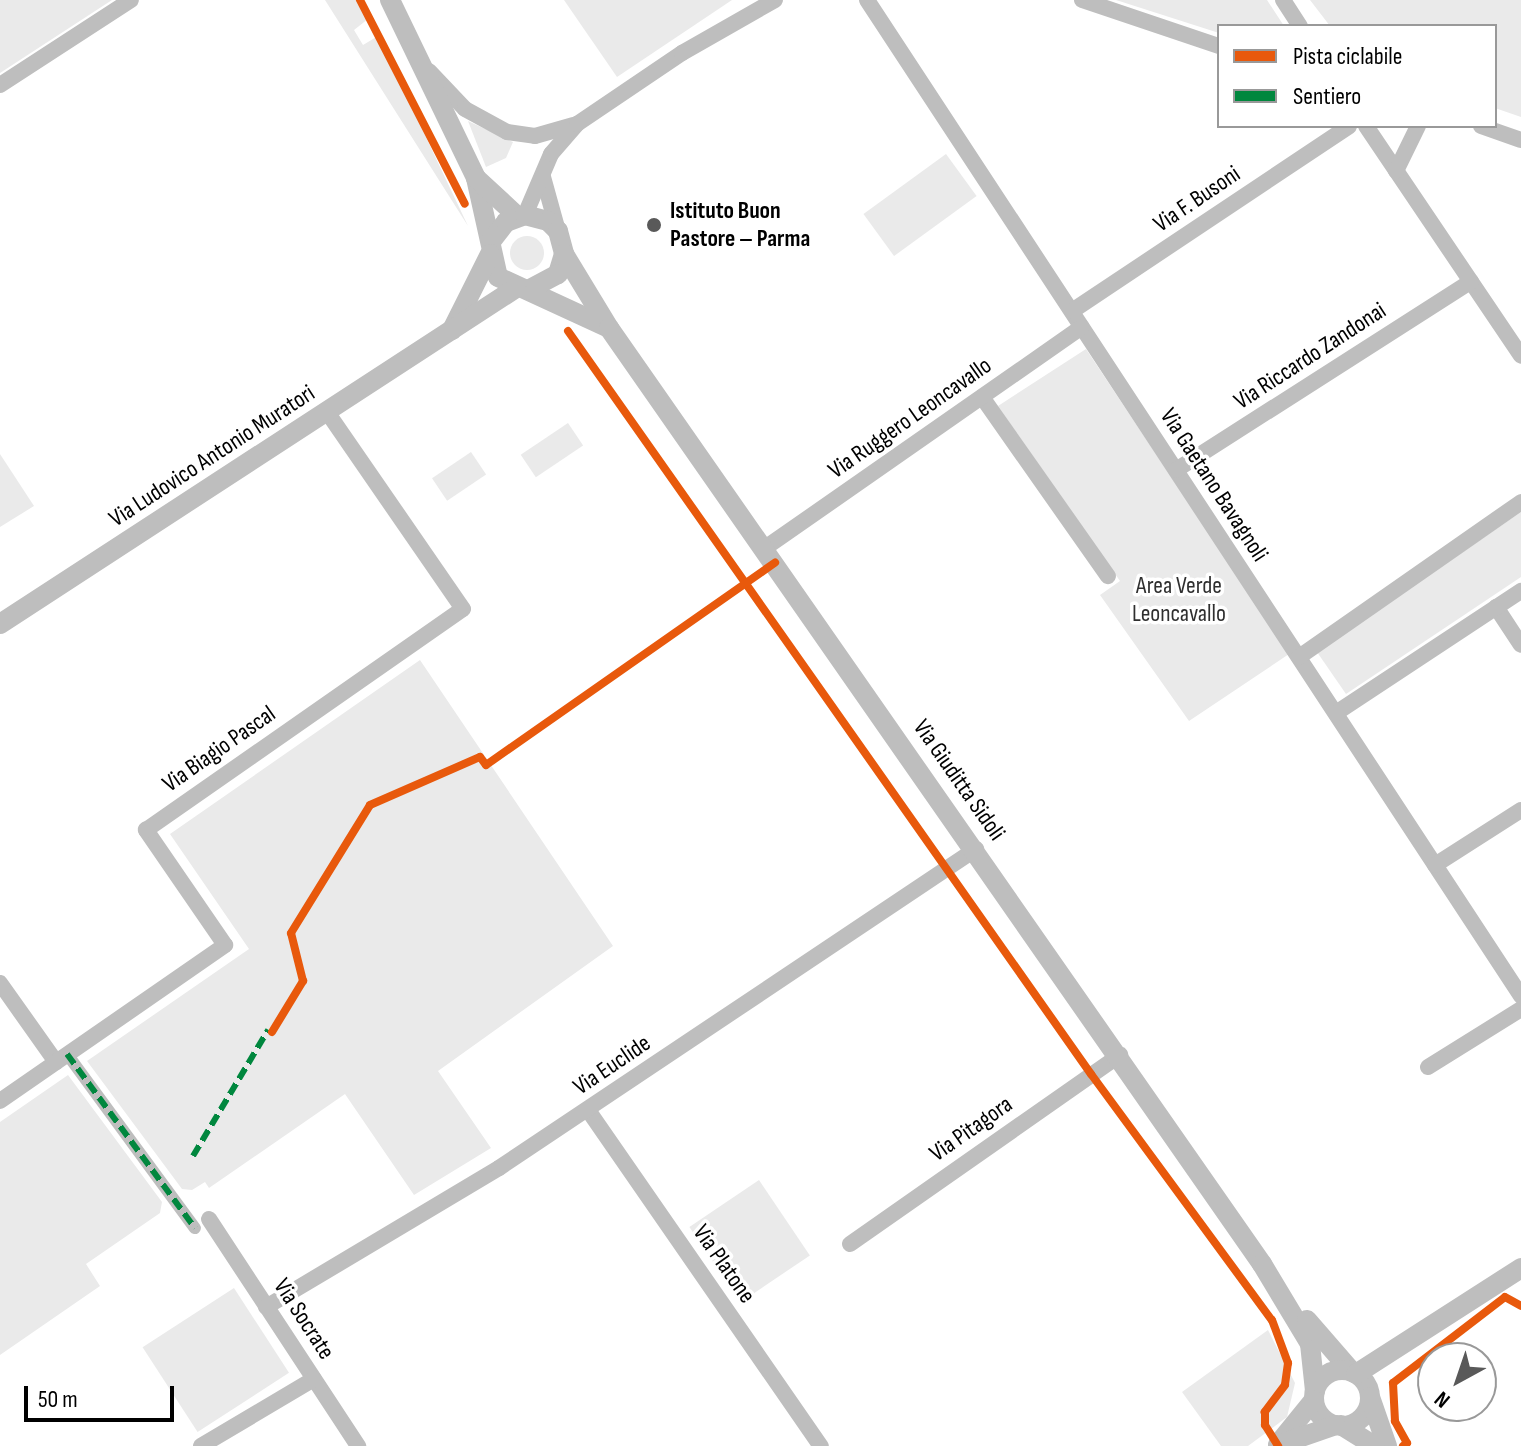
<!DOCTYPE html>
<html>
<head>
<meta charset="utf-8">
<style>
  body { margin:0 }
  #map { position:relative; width:1521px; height:1446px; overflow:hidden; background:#fff; font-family:"Sofia Sans Condensed",sans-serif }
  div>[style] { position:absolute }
  .green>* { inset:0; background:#eaeaea; transform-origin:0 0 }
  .round { border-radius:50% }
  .pedestrian>* { height:12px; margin:-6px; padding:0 6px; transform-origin:6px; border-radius:6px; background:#bebebe }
  .minor>* { height:16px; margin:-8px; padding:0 8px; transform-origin:8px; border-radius:8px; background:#bebebe }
  .tertiary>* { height:20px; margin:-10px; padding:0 10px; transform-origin:10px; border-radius:10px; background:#bebebe }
  .tertiary>.ring { margin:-10px; padding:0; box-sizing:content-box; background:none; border:20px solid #bebebe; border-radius:50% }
  .quiet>* { height:6px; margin-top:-3px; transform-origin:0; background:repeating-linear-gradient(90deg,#00873e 0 12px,transparent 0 18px) }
  .cycleway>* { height:8px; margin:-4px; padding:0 4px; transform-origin:4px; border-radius:4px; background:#e8590c }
  .dots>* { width:22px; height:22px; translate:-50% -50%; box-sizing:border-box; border:4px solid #fff; border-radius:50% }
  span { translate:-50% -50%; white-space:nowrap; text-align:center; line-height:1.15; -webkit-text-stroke:7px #fff; paint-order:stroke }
  .street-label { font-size:24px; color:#000 }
  .poi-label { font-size:24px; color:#000; font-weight:700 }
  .left { translate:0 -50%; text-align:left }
  .park-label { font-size:24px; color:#2f2f2f }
  .legend { position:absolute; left:1217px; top:24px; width:280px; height:104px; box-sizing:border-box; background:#fff; border:2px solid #999; margin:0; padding:10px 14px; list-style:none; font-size:24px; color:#000 }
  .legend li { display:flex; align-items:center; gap:16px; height:40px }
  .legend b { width:40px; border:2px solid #999 }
  .north { position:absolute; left:1417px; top:1342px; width:80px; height:80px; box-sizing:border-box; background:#fff; border:2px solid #999; border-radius:50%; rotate:220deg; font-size:22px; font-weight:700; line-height:32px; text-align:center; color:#000 }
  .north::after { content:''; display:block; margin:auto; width:28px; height:36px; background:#595959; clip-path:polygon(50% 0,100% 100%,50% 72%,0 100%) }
  .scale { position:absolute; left:24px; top:1386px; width:150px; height:36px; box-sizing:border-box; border:4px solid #000; border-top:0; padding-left:10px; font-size:24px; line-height:28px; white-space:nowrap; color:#000; -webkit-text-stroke:6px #fff; paint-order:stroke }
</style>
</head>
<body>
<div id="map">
  <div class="green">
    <div style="clip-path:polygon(0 0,112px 0,0 73px)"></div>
    <div style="clip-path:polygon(325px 0,356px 0,368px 19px,354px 30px,363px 45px,378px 36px,468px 226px)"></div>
    <div style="clip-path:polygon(564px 0,732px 0,617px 77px)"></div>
    <div style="clip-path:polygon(1116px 0,1267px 0,1284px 26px,1219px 26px,1219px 33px)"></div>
    <div style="clip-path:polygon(1310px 0,1521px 0,1521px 117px,1495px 108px,1495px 26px,1330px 26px)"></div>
    <div style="clip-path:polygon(468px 121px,513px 142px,506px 158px,486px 167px)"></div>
    <div style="left:946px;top:154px;width:52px;height:102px;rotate:54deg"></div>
    <div class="round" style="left:510px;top:236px;width:34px;height:34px"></div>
    <div style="clip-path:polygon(1086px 349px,1289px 654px,1189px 721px,1100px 595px,1120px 581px,998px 406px)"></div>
    <div style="left:568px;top:423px;width:27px;height:57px;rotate:56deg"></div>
    <div style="left:471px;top:452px;width:27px;height:47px;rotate:56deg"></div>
    <div style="clip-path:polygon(0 454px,34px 506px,0 527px)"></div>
    <div style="clip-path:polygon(1521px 512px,1521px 577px,1346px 694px,1317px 652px)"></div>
    <div style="clip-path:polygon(420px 660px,613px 946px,438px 1071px,491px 1148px,414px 1195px,345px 1094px,209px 1188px,205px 1182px,192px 1190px,182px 1189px,87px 1061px,249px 949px,170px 834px)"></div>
    <div style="clip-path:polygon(68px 1075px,162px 1202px,160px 1213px,86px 1264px,100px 1286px,0 1355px,0 1122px)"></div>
    <div style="left:759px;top:1180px;width:91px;height:84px;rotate:56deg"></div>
    <div style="left:234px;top:1288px;width:101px;height:109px;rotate:57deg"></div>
    <div style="clip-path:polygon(1268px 1330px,1295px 1383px,1287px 1417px,1248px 1446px,1221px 1446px,1182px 1392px)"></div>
  </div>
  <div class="pedestrian">
    <div style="left:67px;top:1054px;width:216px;rotate:53.7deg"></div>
  </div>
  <div class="minor">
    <div style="left:867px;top:0;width:1192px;rotate:56.71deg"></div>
    <div style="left:1082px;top:0;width:145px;rotate:18.6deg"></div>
    <div style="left:1283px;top:0;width:31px;rotate:57deg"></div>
    <div style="left:429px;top:71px;width:52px;rotate:46.5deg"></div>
    <div style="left:465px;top:109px;width:48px;rotate:28.7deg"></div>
    <div style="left:507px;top:132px;width:28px;rotate:8deg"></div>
    <div style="left:535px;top:136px;width:40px;rotate:-16deg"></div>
    <div style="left:0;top:85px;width:156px;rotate:-33deg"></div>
    <div style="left:1366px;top:126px;width:277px;rotate:56deg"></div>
    <div style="left:1481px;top:126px;width:42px;rotate:19.3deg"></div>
    <div style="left:1396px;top:171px;width:50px;rotate:-63.9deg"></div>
    <div style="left:543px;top:177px;width:56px;rotate:74.5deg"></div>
    <div style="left:525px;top:215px;width:66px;rotate:-66.9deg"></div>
    <div style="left:551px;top:154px;width:40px;rotate:-49deg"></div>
    <div style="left:577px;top:124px;width:127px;rotate:-34.1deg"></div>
    <div style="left:682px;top:53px;width:107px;rotate:-29.7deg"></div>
    <div style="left:1072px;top:311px;width:333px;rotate:-33.7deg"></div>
    <div style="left:982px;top:397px;width:219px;rotate:54.9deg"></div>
    <div style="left:1176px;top:470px;width:350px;rotate:-32.6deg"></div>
    <div style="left:765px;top:548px;width:386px;rotate:-34.9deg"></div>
    <div style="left:1496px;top:607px;width:45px;rotate:56.7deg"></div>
    <div style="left:1299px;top:657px;width:271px;rotate:-34.9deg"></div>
    <div style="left:1336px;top:713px;width:222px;rotate:-33.4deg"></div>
    <div style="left:1435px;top:865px;width:102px;rotate:-32.6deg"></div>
    <div style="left:0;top:983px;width:97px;rotate:54.7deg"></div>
    <div style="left:1428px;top:1067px;width:110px;rotate:-31.9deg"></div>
    <div style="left:0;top:1101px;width:274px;rotate:-34.7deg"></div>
    <div style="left:225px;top:945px;width:140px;rotate:-124.5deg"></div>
    <div style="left:146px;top:830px;width:386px;rotate:-34.9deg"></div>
    <div style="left:463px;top:609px;width:239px;rotate:-124.6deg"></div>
    <div style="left:588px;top:1110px;width:409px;rotate:55.3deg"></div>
    <div style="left:209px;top:1219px;width:272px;rotate:56.7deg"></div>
    <div style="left:850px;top:1244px;width:330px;rotate:-35deg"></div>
    <div style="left:266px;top:1307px;width:271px;rotate:-30.8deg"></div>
    <div style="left:499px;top:1168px;width:574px;rotate:-33.77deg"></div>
    <div style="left:201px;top:1446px;width:131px;rotate:-30.7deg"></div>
  </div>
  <div class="tertiary">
    <div style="left:390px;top:0;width:198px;rotate:64.2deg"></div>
    <div style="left:476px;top:178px;width:101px;rotate:77.5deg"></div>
    <div style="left:498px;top:277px;width:122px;rotate:24.7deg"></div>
    <div style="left:476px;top:178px;width:56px;rotate:42.8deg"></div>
    <div style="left:492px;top:240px;width:23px;rotate:-52deg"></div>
    <div style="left:506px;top:222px;width:20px;rotate:-20deg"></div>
    <div style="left:525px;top:215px;width:24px;rotate:15deg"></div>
    <div style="left:548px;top:221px;width:14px;rotate:45deg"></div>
    <div style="left:558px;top:231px;width:24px;rotate:75deg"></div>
    <div style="left:564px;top:254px;width:21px;rotate:107deg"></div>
    <div style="left:558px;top:274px;width:34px;rotate:152deg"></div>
    <div style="left:564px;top:254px;width:87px;rotate:58.7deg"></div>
    <div style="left:609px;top:328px;width:1141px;rotate:55.1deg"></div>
    <div style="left:1262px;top:1264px;width:93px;rotate:59deg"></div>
    <div style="left:1310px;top:1344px;width:47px;rotate:83.9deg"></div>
    <div style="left:452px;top:330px;width:85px;rotate:-63.4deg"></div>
    <div style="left:0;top:624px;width:616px;rotate:-33.07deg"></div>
    <div style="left:1307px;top:1320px;width:69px;rotate:49.1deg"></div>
    <div class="ring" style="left:1314px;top:1370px;width:36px;height:36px"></div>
    <div style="left:1356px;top:1374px;width:196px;rotate:-32.7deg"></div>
    <div style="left:1370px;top:1397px;width:52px;rotate:70.9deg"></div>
    <div style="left:1341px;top:1425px;width:40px;rotate:32deg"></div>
    <div style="left:1279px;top:1443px;width:55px;rotate:-50.9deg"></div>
    <div style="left:1278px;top:1445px;width:61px;rotate:-19deg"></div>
  </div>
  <div class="quiet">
    <div style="left:67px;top:1054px;width:216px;rotate:53.7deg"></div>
    <div style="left:193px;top:1156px;width:147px;rotate:-59.2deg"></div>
  </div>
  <div class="cycleway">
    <div style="left:360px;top:0;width:229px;rotate:62.8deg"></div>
    <div style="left:568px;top:331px;width:909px;rotate:54.86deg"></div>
    <div style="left:1091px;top:1074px;width:305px;rotate:53.7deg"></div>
    <div style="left:1272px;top:1320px;width:46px;rotate:69.6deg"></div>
    <div style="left:1288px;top:1363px;width:22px;rotate:98deg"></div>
    <div style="left:1285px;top:1385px;width:34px;rotate:127deg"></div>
    <div style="left:1265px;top:1412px;width:13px;rotate:90deg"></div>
    <div style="left:1265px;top:1425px;width:25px;rotate:58deg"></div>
    <div style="left:272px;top:1032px;width:60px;rotate:-58.7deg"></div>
    <div style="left:303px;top:981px;width:49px;rotate:-104deg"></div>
    <div style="left:291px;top:933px;width:150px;rotate:-58.3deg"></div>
    <div style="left:370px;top:805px;width:120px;rotate:-23.6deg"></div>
    <div style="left:480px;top:757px;width:10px;rotate:53deg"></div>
    <div style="left:486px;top:765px;width:353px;rotate:-35deg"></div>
    <div style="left:1403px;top:1446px;width:5px;rotate:-37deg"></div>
    <div style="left:1407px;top:1443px;width:25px;rotate:-119deg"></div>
    <div style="left:1395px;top:1421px;width:38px;rotate:-93deg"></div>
    <div style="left:1393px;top:1383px;width:141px;rotate:-37.5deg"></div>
    <div style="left:1505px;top:1297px;width:18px;rotate:29deg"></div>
  </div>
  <div class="dots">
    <div style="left:654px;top:225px;background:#595959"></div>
  </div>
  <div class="street-label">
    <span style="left:1197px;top:199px;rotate:-34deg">Via F. Busoni</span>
    <span style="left:1310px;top:356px;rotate:-33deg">Via Riccardo Zandonai</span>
    <span style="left:910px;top:418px;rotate:-35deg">Via Ruggero Leoncavallo</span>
    <span style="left:212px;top:456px;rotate:-33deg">Via Ludovico Antonio Muratori</span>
    <span style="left:1214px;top:485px;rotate:57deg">Via Gaetano Bavagnoli</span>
    <span style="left:219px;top:749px;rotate:-35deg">Via Biagio Pascal</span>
    <span style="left:959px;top:780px;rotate:55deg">Via Giuditta Sidoli</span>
    <span style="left:612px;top:1065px;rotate:-34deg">Via Euclide</span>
    <span style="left:971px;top:1129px;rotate:-35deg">Via Pitagora</span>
    <span style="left:724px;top:1264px;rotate:55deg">Via Platone</span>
    <span style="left:304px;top:1319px;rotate:57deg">Via Socrate</span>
  </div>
  <div class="poi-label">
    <span class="left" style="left:670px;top:225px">Istituto Buon<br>Pastore – Parma</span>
  </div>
  <div class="park-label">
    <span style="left:1179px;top:600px">Area Verde<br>Leoncavallo</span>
  </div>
  <ul class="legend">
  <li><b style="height:10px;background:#e8590c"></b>Pista ciclabile</li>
  <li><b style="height:10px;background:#00873e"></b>Sentiero</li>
  </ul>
  <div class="north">N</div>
  <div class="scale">50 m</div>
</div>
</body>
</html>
